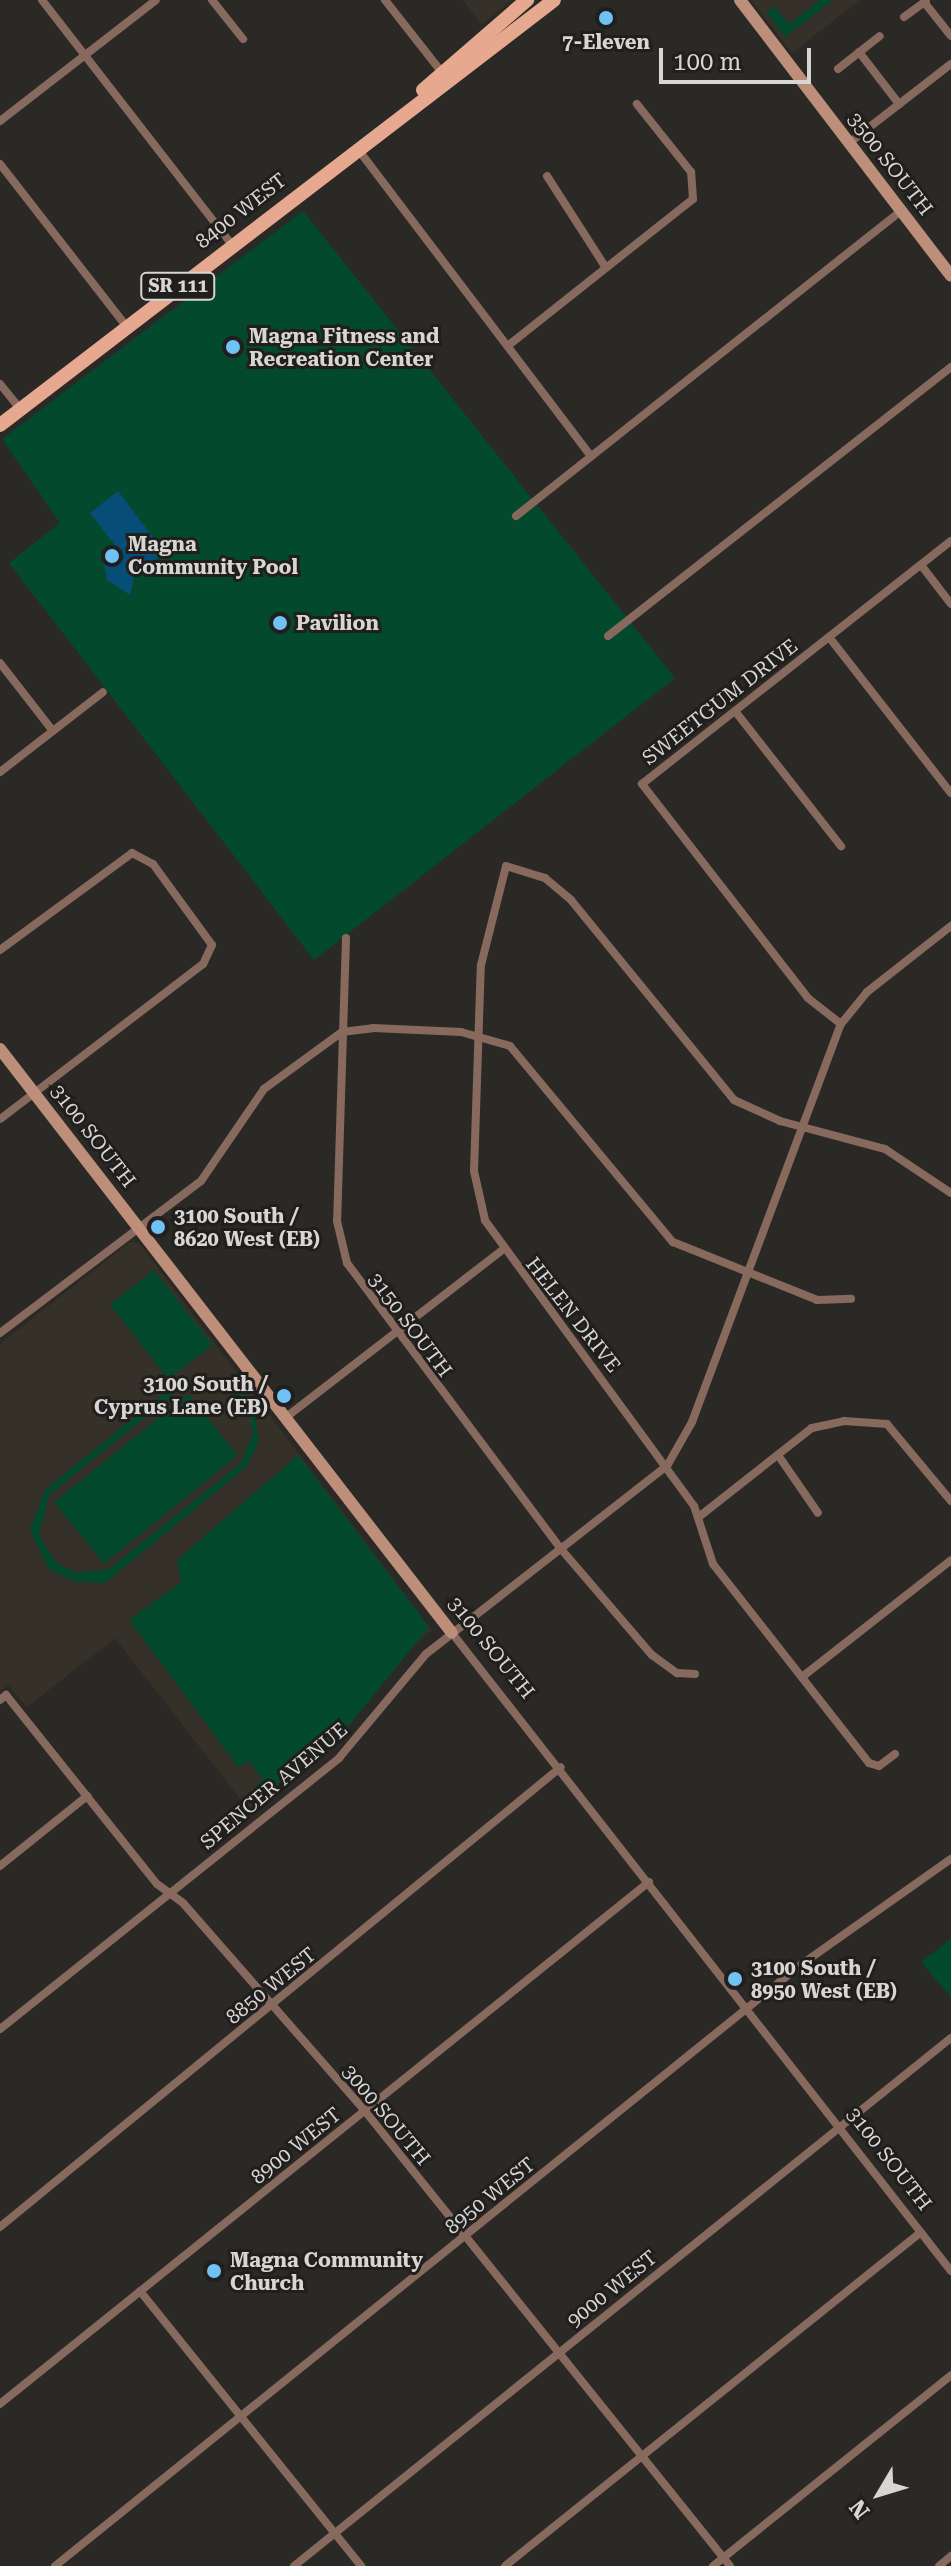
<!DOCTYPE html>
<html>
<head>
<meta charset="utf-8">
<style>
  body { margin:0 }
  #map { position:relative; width:951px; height:2566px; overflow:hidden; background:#2b2926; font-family:"Roboto Serif",serif }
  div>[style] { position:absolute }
  .built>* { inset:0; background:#353128 }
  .green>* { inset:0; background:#03492d; transform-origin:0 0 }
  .water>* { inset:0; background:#064e78 }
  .street>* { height:8px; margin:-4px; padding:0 4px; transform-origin:4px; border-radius:4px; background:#876a5d }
  .secondary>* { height:12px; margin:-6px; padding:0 6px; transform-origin:6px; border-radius:6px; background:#bd8e79 }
  .primary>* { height:14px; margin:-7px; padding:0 7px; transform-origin:7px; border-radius:7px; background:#e6a98f }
  .dots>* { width:22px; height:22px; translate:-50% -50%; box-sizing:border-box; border:4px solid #211f1d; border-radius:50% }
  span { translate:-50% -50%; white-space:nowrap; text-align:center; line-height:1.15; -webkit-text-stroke:6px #211f1d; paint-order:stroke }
  .shield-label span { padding:2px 6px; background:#211f1d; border:2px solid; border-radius:6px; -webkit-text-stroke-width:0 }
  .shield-label { font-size:18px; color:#d7d6d5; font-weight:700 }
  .poi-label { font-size:20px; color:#d7d6d5; font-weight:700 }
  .left { translate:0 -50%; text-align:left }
  .right { translate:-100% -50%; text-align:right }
  .street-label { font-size:20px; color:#d7d6d5 }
  .north { position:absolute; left:839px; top:2454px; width:80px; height:80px; -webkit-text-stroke:6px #211f1d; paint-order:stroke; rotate:232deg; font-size:22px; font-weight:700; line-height:32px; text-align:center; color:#d7d6d5 }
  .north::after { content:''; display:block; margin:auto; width:28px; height:36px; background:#d7d6d5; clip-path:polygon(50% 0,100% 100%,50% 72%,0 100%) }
  .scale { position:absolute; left:659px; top:48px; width:152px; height:36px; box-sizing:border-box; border:4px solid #d7d6d5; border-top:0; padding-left:10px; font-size:24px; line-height:28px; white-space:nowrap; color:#d7d6d5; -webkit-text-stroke:6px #211f1d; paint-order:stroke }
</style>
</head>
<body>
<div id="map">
  <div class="built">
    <div style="clip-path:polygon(463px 0,511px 0,482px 25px)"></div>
    <div style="clip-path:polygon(751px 0,860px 0,792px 53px)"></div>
    <div style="clip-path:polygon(130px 1242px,139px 1243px,432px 1630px,397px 1660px,350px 1725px,248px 1809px,115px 1638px,27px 1707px,8px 1685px,0 1691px,0 1344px)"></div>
  </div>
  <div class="green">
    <div style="clip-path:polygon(820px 0,833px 0,785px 37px,766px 11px,775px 7px,789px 24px)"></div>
    <div style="clip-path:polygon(303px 211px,675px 678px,314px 960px,9px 563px,60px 523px,2px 439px)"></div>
    <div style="left:154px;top:1270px;width:95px;height:56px;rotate:52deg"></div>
    <div style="clip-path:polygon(evenodd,202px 1376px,235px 1385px,253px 1405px,259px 1442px,246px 1467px,105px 1583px,74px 1581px,49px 1569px,30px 1530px,45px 1490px,170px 1388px,202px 1376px,198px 1383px,222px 1386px,247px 1408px,253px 1432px,241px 1463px,109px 1569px,77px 1573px,56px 1563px,39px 1535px,49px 1495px,175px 1393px,198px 1383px)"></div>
    <div style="left:188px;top:1394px;width:79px;height:172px;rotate:51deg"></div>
    <div style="clip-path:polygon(298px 1455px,429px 1627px,351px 1723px,263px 1796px,254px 1787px,263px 1779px,249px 1761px,239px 1768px,129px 1620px,181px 1582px,177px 1560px)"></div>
    <div style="clip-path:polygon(951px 1939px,951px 1997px,921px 1962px)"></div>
  </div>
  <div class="water">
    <div style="clip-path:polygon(118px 491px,165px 553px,134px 576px,130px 595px,107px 580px,103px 559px,125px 558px,90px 513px)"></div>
  </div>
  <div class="street">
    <div style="left:42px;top:0;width:309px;rotate:52.2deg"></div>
    <div style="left:212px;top:0;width:50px;rotate:51.5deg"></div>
    <div style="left:385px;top:0;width:95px;rotate:51.8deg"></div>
    <div style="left:924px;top:2px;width:43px;rotate:51.5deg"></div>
    <div style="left:904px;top:17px;width:27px;rotate:-36deg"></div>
    <div style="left:859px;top:52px;width:66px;rotate:52.4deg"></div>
    <div style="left:838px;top:69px;width:53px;rotate:-38.2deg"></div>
    <div style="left:0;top:121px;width:197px;rotate:-37.8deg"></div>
    <div style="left:849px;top:143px;width:129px;rotate:-37.8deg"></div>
    <div style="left:357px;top:148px;width:387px;rotate:52.8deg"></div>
    <div style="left:0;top:164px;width:205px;rotate:52.1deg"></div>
    <div style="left:547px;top:176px;width:109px;rotate:57.3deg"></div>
    <div style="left:510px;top:344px;width:233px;rotate:-38.4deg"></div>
    <div style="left:693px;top:199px;width:27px;rotate:-94deg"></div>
    <div style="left:691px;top:172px;width:87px;rotate:-128.5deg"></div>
    <div style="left:0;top:384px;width:32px;rotate:51deg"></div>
    <div style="left:516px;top:516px;width:491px;rotate:-38.4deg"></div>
    <div style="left:921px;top:565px;width:49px;rotate:52.4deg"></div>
    <div style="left:608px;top:636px;width:436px;rotate:-38.1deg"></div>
    <div style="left:829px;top:637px;width:198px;rotate:52deg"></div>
    <div style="left:0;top:663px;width:86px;rotate:52.1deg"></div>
    <div style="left:735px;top:711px;width:172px;rotate:51.9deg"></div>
    <div style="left:0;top:772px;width:130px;rotate:-37.8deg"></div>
    <div style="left:346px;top:938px;width:283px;rotate:91.8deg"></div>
    <div style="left:337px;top:1221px;width:43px;rotate:76.6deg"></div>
    <div style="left:347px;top:1263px;width:357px;rotate:53.2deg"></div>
    <div style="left:561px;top:1549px;width:140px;rotate:49.4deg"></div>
    <div style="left:652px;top:1655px;width:31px;rotate:36deg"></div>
    <div style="left:677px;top:1673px;width:18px;rotate:3deg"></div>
    <div style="left:0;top:950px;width:164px;rotate:-36.3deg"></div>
    <div style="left:132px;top:853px;width:24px;rotate:28deg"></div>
    <div style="left:153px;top:864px;width:100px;rotate:53.9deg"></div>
    <div style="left:212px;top:945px;width:21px;rotate:115deg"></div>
    <div style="left:203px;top:964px;width:255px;rotate:142.6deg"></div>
    <div style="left:841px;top:1024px;width:42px;rotate:-141.8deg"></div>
    <div style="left:808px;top:998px;width:271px;rotate:-127.8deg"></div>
    <div style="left:642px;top:784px;width:393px;rotate:-38.2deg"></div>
    <div style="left:0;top:1333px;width:252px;rotate:-37.1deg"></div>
    <div style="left:201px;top:1181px;width:112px;rotate:-55.6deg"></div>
    <div style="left:264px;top:1089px;width:97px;rotate:-36.2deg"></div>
    <div style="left:342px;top:1032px;width:31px;rotate:-7deg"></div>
    <div style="left:373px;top:1028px;width:88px;rotate:2.6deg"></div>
    <div style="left:461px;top:1032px;width:51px;rotate:15.9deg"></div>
    <div style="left:510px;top:1046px;width:255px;rotate:50.3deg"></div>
    <div style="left:673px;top:1242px;width:155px;rotate:21.9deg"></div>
    <div style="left:817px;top:1300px;width:34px;rotate:-2deg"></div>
    <div style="left:285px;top:1418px;width:274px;rotate:-37.7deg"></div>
    <div style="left:778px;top:1455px;width:70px;rotate:55.4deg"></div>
    <div style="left:700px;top:1516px;width:142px;rotate:-38.2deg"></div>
    <div style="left:812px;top:1428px;width:33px;rotate:-12deg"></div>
    <div style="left:844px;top:1421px;width:43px;rotate:4deg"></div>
    <div style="left:887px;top:1424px;width:100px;rotate:50.3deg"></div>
    <div style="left:452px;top:1633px;width:810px;rotate:51.97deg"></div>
    <div style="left:802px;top:1677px;width:189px;rotate:-38.1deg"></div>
    <div style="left:0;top:1700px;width:8px;rotate:-40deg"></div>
    <div style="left:6px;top:1695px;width:242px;rotate:51.4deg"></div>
    <div style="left:157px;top:1884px;width:32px;rotate:36deg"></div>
    <div style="left:183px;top:1903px;width:276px;rotate:48.8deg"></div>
    <div style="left:365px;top:2111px;width:583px;rotate:51.26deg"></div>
    <div style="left:895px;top:1754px;width:20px;rotate:143deg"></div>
    <div style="left:879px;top:1766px;width:10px;rotate:-163deg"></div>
    <div style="left:869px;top:1763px;width:253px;rotate:-128.1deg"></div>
    <div style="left:713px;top:1564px;width:61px;rotate:-108.1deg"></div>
    <div style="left:694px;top:1506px;width:354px;rotate:-126.2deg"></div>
    <div style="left:485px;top:1220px;width:50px;rotate:-102.7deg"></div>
    <div style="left:474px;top:1171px;width:206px;rotate:-88.1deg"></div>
    <div style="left:481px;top:965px;width:102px;rotate:-75.8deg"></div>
    <div style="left:506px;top:866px;width:41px;rotate:17.1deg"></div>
    <div style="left:545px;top:878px;width:34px;rotate:40deg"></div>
    <div style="left:571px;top:900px;width:258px;rotate:50.8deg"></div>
    <div style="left:734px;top:1100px;width:51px;rotate:24.5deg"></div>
    <div style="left:780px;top:1121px;width:109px;rotate:14.9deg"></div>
    <div style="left:885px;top:1149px;width:79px;rotate:33.7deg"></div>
    <div style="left:0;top:1866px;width:112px;rotate:-38.8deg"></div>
    <div style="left:0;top:2029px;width:434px;rotate:-38.6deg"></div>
    <div style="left:339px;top:1758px;width:136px;rotate:-50.1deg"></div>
    <div style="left:426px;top:1654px;width:306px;rotate:-38deg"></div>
    <div style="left:667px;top:1466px;width:51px;rotate:-60.4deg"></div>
    <div style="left:692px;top:1422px;width:425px;rotate:-69.5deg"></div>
    <div style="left:841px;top:1024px;width:41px;rotate:-50.9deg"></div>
    <div style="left:867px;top:992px;width:107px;rotate:-38.2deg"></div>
    <div style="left:0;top:2227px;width:725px;rotate:-39.35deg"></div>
    <div style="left:140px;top:2291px;width:353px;rotate:51.2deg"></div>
    <div style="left:0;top:2404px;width:833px;rotate:-38.81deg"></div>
    <div style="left:55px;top:2566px;width:959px;rotate:-38.87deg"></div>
    <div style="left:802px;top:1964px;width:182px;rotate:-35.2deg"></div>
    <div style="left:294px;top:2566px;width:843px;rotate:-38.79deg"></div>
    <div style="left:505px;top:2566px;width:533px;rotate:-38.76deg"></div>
    <div style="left:713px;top:2566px;width:305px;rotate:-38.7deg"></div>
    <div style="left:939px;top:2566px;width:16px;rotate:-40deg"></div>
  </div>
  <div class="secondary">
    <div style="left:740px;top:0;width:347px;rotate:52.6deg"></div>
    <div style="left:0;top:1049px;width:738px;rotate:52.26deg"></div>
  </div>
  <div class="primary">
    <div style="left:423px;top:90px;width:138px;rotate:-40.9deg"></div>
    <div style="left:0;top:425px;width:698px;rotate:-37.49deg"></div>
  </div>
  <div class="dots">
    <div style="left:606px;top:18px;background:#70c1f4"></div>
    <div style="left:233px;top:347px;background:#70c1f4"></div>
    <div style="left:112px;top:556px;background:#70c1f4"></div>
    <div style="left:280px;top:623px;background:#70c1f4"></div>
    <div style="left:158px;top:1227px;background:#70c1f4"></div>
    <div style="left:284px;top:1396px;background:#70c1f4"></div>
    <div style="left:735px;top:1979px;background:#70c1f4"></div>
    <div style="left:214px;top:2271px;background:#70c1f4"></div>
  </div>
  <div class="shield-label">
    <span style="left:178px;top:286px">SR 111</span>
  </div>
  <div class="poi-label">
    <span style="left:606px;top:42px">7-Eleven</span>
    <span class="left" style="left:249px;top:348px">Magna Fitness and<br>Recreation Center</span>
    <span class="left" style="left:128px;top:556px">Magna<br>Community Pool</span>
    <span class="left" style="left:296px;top:623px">Pavilion</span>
    <span class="left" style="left:174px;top:1228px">3100 South /<br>8620 West (EB)</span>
    <span class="right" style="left:268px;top:1396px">3100 South /<br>Cyprus Lane (EB)</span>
    <span class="left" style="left:751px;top:1980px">3100 South /<br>8950 West (EB)</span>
    <span class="left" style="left:230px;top:2272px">Magna Community<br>Church</span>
  </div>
  <div class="street-label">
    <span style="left:890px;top:164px;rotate:52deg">3500 SOUTH</span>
    <span style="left:241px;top:211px;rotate:-38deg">8400 WEST</span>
    <span style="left:720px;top:702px;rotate:-38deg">SWEETGUM DRIVE</span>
    <span style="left:93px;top:1136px;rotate:52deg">3100 SOUTH</span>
    <span style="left:573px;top:1315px;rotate:52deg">HELEN DRIVE</span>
    <span style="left:410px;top:1325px;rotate:53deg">3150 SOUTH</span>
    <span style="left:491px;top:1648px;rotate:51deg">3100 SOUTH</span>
    <span style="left:274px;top:1786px;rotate:-40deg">SPENCER AVENUE</span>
    <span style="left:271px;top:1986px;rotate:-39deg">8850 WEST</span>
    <span style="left:386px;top:2115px;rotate:50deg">3000 SOUTH</span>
    <span style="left:296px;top:2146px;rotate:-39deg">8900 WEST</span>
    <span style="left:889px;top:2159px;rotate:52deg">3100 SOUTH</span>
    <span style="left:490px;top:2196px;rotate:-39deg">8950 WEST</span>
    <span style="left:612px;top:2289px;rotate:-39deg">9000 WEST</span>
  </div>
  <div class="north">N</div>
  <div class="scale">100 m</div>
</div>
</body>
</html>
